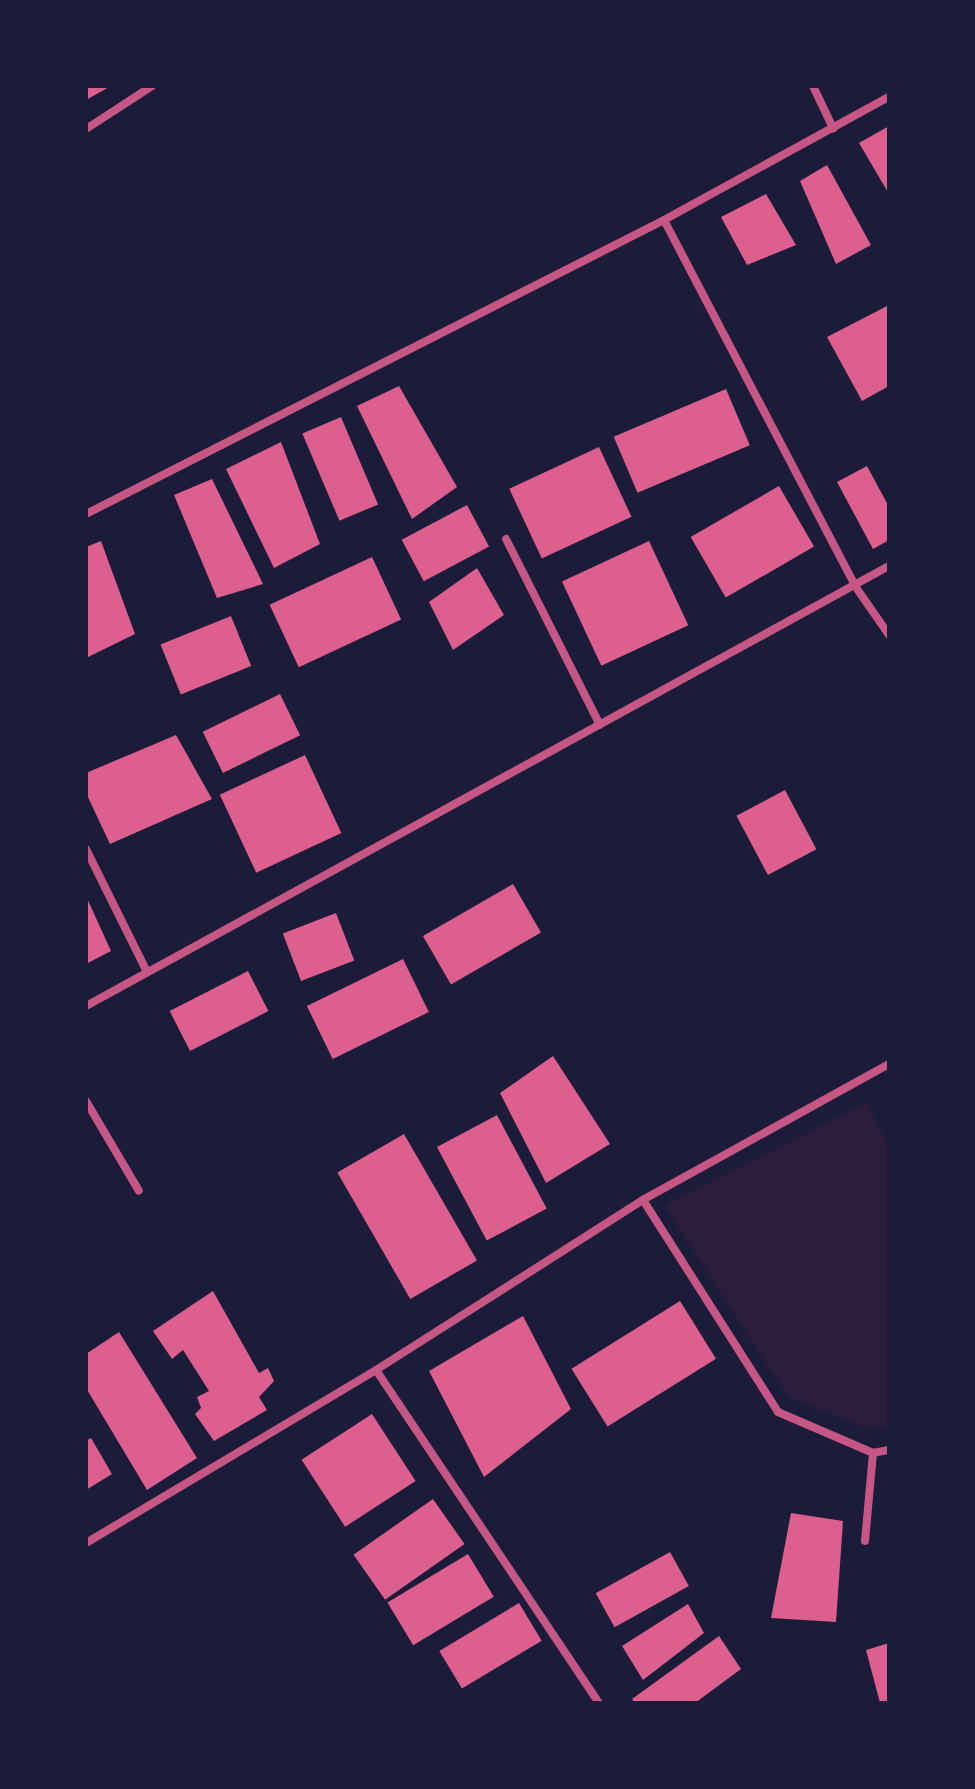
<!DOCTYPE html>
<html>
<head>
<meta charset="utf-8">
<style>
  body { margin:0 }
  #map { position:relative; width:975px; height:1789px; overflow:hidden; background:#1b1b3a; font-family:"Titillium Web",sans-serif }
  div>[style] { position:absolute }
  .green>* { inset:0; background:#2a1e3b }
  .building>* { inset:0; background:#dd5f8e; transform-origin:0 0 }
  .minor>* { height:8px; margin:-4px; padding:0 4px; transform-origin:4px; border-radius:4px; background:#c65784 }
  span { translate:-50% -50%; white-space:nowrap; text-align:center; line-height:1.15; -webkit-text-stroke:6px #1b1b3a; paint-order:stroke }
  .frame { position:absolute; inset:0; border:88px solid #1b1b3a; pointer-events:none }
</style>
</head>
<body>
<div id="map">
  <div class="green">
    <div style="clip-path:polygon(867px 1103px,889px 1148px,889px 1425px,872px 1430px,788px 1397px,664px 1205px)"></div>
  </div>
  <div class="building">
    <div style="clip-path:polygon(86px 86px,111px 86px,86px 100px)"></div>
    <div style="clip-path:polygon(889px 126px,889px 194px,859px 143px)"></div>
    <div style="clip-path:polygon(827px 165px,871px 245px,836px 264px,800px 181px)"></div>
    <div style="clip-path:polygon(766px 194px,796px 245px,747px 265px,721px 217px)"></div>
    <div style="clip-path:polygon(889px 305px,889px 386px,862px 401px,827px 337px)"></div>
    <div style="clip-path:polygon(399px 386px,457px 487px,412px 519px,357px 406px)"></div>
    <div style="left:726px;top:389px;width:61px;height:122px;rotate:67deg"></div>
    <div style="left:341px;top:417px;width:95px;height:42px;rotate:67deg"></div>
    <div style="clip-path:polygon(281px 442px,320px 544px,274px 568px,226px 469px)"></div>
    <div style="left:599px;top:447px;width:77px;height:99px;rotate:65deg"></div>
    <div style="clip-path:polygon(867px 466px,889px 507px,889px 540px,873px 549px,837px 482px)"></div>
    <div style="clip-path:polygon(212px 479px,263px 584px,217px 598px,174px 495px)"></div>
    <div style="left:779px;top:486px;width:70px;height:102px;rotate:60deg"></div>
    <div style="left:467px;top:505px;width:47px;height:74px;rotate:62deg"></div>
    <div style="clip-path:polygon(101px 541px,135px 634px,86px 658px,86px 547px)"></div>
    <div style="left:649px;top:541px;width:93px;height:96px;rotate:65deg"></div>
    <div style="left:372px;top:557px;width:69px;height:113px;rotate:65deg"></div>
    <div style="clip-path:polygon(477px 568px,504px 615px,453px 650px,429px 602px)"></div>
    <div style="left:231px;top:616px;width:54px;height:76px;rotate:68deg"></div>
    <div style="left:280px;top:694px;width:46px;height:86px;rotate:64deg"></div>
    <div style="clip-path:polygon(176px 735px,212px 799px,110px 844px,86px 793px,86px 773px)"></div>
    <div style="left:305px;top:755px;width:86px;height:94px;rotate:65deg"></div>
    <div style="left:785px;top:790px;width:67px;height:55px;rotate:62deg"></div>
    <div style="left:513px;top:884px;width:56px;height:104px;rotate:60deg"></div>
    <div style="clip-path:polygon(86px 896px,111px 951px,86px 964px)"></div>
    <div style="left:336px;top:913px;width:51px;height:57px;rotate:69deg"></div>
    <div style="left:403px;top:959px;width:59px;height:107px;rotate:64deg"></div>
    <div style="left:248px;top:971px;width:45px;height:88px;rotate:63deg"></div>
    <div style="clip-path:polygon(553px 1056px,610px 1144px,546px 1183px,500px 1093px)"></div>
    <div style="left:497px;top:1115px;width:106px;height:68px;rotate:62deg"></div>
    <div style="left:404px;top:1134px;width:146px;height:77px;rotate:60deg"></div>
    <div style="clip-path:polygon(213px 1291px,259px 1373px,268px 1368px,274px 1381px,259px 1397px,267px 1410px,214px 1441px,195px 1414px,201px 1408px,197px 1397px,209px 1391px,183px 1350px,172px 1359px,153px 1331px)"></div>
    <div style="left:680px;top:1301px;width:68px;height:128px;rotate:58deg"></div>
    <div style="clip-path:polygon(523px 1316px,571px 1409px,484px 1477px,429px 1371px)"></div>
    <div style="clip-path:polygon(119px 1332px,197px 1458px,147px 1490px,86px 1388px,86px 1354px)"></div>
    <div style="left:372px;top:1414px;width:80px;height:84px;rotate:57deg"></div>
    <div style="clip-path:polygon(91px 1438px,112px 1474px,86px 1490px,86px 1441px)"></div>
    <div style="left:433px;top:1499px;width:55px;height:97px;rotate:55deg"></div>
    <div style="clip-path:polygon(791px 1513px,843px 1521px,836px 1622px,771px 1618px)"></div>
    <div style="left:670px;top:1552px;width:39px;height:85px;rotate:61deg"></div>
    <div style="left:468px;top:1554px;width:50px;height:94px;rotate:59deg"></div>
    <div style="left:519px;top:1603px;width:44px;height:93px;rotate:59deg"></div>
    <div style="clip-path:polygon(688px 1604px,704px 1633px,643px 1680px,622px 1646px)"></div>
    <div style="clip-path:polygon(719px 1636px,741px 1669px,695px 1703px,635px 1703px,632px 1699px)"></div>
    <div style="clip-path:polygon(889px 1643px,889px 1703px,880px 1703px,866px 1650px)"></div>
  </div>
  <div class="minor">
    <div style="left:813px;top:86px;width:47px;rotate:64.5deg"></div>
    <div style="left:86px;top:129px;width:79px;rotate:-33.1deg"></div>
    <div style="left:664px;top:220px;width:413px;rotate:62.4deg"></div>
    <div style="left:855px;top:586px;width:60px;rotate:55.2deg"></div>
    <div style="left:86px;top:514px;width:648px;rotate:-26.96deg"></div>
    <div style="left:664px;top:220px;width:256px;rotate:-28.7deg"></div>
    <div style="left:506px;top:539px;width:208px;rotate:63.2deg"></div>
    <div style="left:86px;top:849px;width:137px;rotate:63.6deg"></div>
    <div style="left:86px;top:1006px;width:916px;rotate:-28.72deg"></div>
    <div style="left:889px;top:1064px;width:281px;rotate:151.1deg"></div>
    <div style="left:643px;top:1200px;width:251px;rotate:57.5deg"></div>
    <div style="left:778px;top:1412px;width:103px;rotate:23.3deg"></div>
    <div style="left:873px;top:1453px;width:16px;rotate:-11deg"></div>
    <div style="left:86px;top:1101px;width:104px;rotate:59.5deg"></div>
    <div style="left:376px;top:1370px;width:401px;rotate:56.2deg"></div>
    <div style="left:865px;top:1541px;width:88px;rotate:-84.8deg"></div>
    <div style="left:86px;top:1543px;width:338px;rotate:-30.8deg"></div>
    <div style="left:376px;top:1370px;width:317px;rotate:-32.5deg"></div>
  </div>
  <div class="frame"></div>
</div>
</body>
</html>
